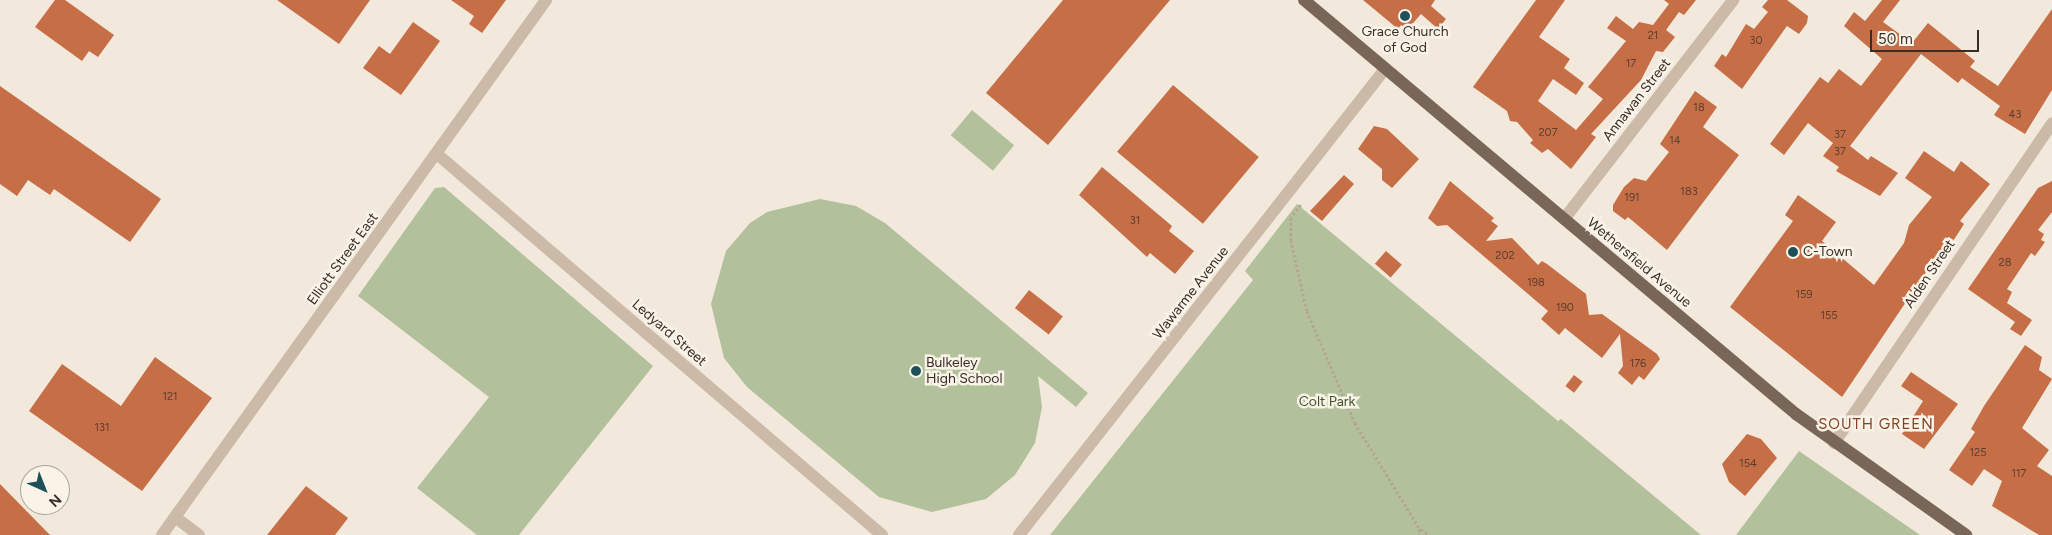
<!DOCTYPE html>
<html>
<head>
<meta charset="utf-8">
<style>
  body { margin:0 }
  #map { position:relative; width:2052px; height:535px; overflow:hidden; background:#f2e9dc; font-family:Figtree,sans-serif }
  div>[style] { position:absolute }
  .green>* { inset:0; background:#b2c19c; transform-origin:0 0 }
  .building>* { inset:0; background:#c66e46; transform-origin:0 0 }
  .path>* { height:2.5px; margin-top:-1.25px; transform-origin:0; background:repeating-linear-gradient(90deg,#b6a492 0 2.5px,transparent 0 5px) }
  .minor>* { height:12px; margin:-6px; padding:0 6px; transform-origin:6px; border-radius:6px; background:#cabaa7 }
  .major>* { height:12px; margin:-6px; padding:0 6px; transform-origin:6px; border-radius:6px; background:#786659 }
  .dots>* { width:14px; height:14px; translate:-50% -50%; box-sizing:border-box; border:2px solid #f9f3e8; border-radius:50% }
  span { translate:-50% -50%; white-space:nowrap; text-align:center; line-height:1.15; -webkit-text-stroke:5px #f9f3e8; paint-order:stroke }
  .number-label { font-size:11px; color:#5b3e30 }
  .number-label span { -webkit-text-stroke-width:0 }
  .poi-label { font-size:14px; color:#372e28 }
  .left { translate:0 -50%; text-align:left }
  .street-label { font-size:14px; color:#372e28 }
  .park-label { font-size:14px; color:#43552c }
  .neighbourhood-label { font-size:15px; color:#854021; letter-spacing:1px }
  .north { position:absolute; left:20px; top:465px; width:50px; height:50px; box-sizing:border-box; background:#f9f3e8; border:1px solid #aba49b; border-radius:50%; rotate:136deg; font-size:14px; font-weight:700; line-height:20px; text-align:center; color:#372e28 }
  .north::after { content:''; display:block; margin:auto; width:18px; height:22px; background:#1d5058; clip-path:polygon(50% 0,100% 100%,50% 72%,0 100%) }
  .scale { position:absolute; left:1870px; top:30px; width:109px; height:22px; box-sizing:border-box; border:2px solid #372e28; border-top:0; padding-left:6px; font-size:15px; line-height:18px; white-space:nowrap; color:#372e28; -webkit-text-stroke:4px #f9f3e8; paint-order:stroke }
</style>
</head>
<body>
<div id="map">
  <div class="green">
    <div style="left:972px;top:110px;width:55px;height:33px;rotate:40deg"></div>
    <div style="clip-path:polygon(444px 187px,653px 366px,519px 535px,477px 535px,417px 488px,489px 397px,358px 296px,435px 188px)"></div>
    <div style="clip-path:polygon(820px 199px,856px 206px,885px 223px,1088px 393px,1076px 407px,1038px 376px,1042px 407px,1035px 443px,1015px 475px,986px 499px,932px 512px,879px 497px,747px 387px,724px 358px,711px 304px,726px 251px,750px 223px,767px 212px)"></div>
    <div style="clip-path:polygon(1297px 204px,1558px 421px,1561px 419px,1701px 535px,1050px 535px,1253px 280px,1245px 271px)"></div>
    <div style="clip-path:polygon(1799px 451px,1920px 535px,1736px 535px)"></div>
  </div>
  <div class="building">
    <div style="clip-path:polygon(55px 0,65px 0,114px 35px,98px 57px,89px 51px,82px 61px,35px 27px)"></div>
    <div style="clip-path:polygon(277px 0,370px 0,339px 44px)"></div>
    <div style="clip-path:polygon(451px 0,506px 0,482px 33px,469px 24px,474px 16px)"></div>
    <div style="clip-path:polygon(1063px 0,1170px 0,1048px 145px,986px 93px)"></div>
    <div style="clip-path:polygon(1363px 0,1435px 0,1431px 6px,1446px 19px,1438px 29px,1421px 14px,1407px 30px,1401px 25px,1398px 29px)"></div>
    <div style="clip-path:polygon(1536px 0,1565px 0,1539px 37px,1570px 59px,1564px 68px,1584px 83px,1576px 95px,1553px 79px,1538px 101px,1576px 130px,1603px 99px,1588px 87px,1626px 41px,1607px 28px,1616px 16px,1633px 29px,1639px 22px,1653px 25px,1669px 4px,1664px 0,1696px 0,1684px 15px,1679px 12px,1666px 30px,1675px 37px,1663px 52px,1656px 51px,1641px 80px,1591px 134px,1596px 137px,1571px 169px,1548px 149px,1542px 153px,1530px 143px,1533px 140px,1517px 122px,1510px 121px,1507px 111px,1473px 87px)"></div>
    <div style="clip-path:polygon(1768px 0,1787px 0,1808px 16px,1807px 23px,1799px 34px,1787px 26px,1742px 89px,1714px 66px,1722px 54px,1726px 57px,1746px 24px,1754px 29px,1768px 12px,1762px 7px)"></div>
    <div style="clip-path:polygon(1882px 0,1900px 0,1883px 22px,1912px 43px,1928px 23px,1975px 61px,1970px 67px,1998px 86px,2052px 9px,2052px 90px,2025px 134px,1994px 115px,2000px 106px,1962px 78px,1958px 83px,1921px 54px,1850px 146px,1868px 160px,1871px 156px,1898px 173px,1880px 196px,1836px 171px,1839px 167px,1823px 156px,1833px 143px,1808px 123px,1784px 155px,1770px 144px,1820px 77px,1828px 83px,1839px 69px,1861px 86px,1882px 59px,1844px 26px,1854px 12px,1865px 21px)"></div>
    <div style="clip-path:polygon(413px 22px,440px 41px,401px 95px,363px 68px,379px 46px,390px 54px)"></div>
    <div style="left:1173px;top:85px;width:112px;height:87px;rotate:40deg"></div>
    <div style="clip-path:polygon(0 86px,161px 199px,130px 242px,54px 189px,50px 195px,28px 180px,17px 196px,0 184px)"></div>
    <div style="clip-path:polygon(1695px 91px,1717px 107px,1703px 127px,1739px 155px,1667px 250px,1628px 217px,1625px 220px,1613px 211px,1613px 205px,1624px 187px,1634px 178px,1646px 181px,1669px 152px,1660px 144px)"></div>
    <div style="clip-path:polygon(1374px 126px,1387px 129px,1419px 159px,1392px 188px,1382px 180px,1382px 169px,1358px 149px)"></div>
    <div style="clip-path:polygon(1924px 151px,1954px 172px,1961px 161px,1990px 184px,1960px 221px,1964px 224px,1957px 235px,1951px 244px,1947px 241px,1842px 397px,1730px 307px,1793px 221px,1785px 215px,1798px 195px,1836px 222px,1822px 241px,1874px 285px,1904px 243px,1909px 225px,1932px 197px,1905px 178px)"></div>
    <div style="clip-path:polygon(1102px 167px,1172px 226px,1169px 231px,1194px 251px,1175px 274px,1150px 253px,1147px 257px,1079px 195px)"></div>
    <div style="clip-path:polygon(1344px 175px,1354px 184px,1322px 221px,1310px 211px)"></div>
    <div style="clip-path:polygon(1450px 181px,1494px 218px,1491px 221px,1498px 226px,1486px 241px,1512px 238px,1538px 265px,1542px 261px,1547px 264px,1586px 294px,1589px 315px,1602px 314px,1657px 354px,1660px 359px,1644px 380px,1639px 376px,1632px 385px,1618px 373px,1623px 366px,1620px 334px,1602px 358px,1565px 328px,1559px 335px,1541px 319px,1548px 311px,1447px 225px,1437px 226px,1428px 218px)"></div>
    <div style="clip-path:polygon(2052px 181px,2052px 212px,2038px 230px,2044px 234px,2041px 240px,2045px 242px,2035px 256px,2031px 253px,2007px 289px,2012px 292px,2007px 303px,2032px 320px,2021px 336px,2010px 329px,2015px 322px,1968px 289px,2038px 188px)"></div>
    <div style="left:1386px;top:251px;width:21px;height:17px;rotate:41deg"></div>
    <div style="left:1029px;top:290px;width:43px;height:23px;rotate:38deg"></div>
    <div style="clip-path:polygon(2025px 345px,2042px 357px,2039px 370px,2052px 379px,2022px 428px,2049px 450px,2037px 466px,2052px 476px,2052px 535px,2039px 535px,1992px 506px,2002px 481px,1984px 469px,1972px 486px,1949px 470px,1975px 432px,1971px 429px,1984px 406px)"></div>
    <div style="clip-path:polygon(155px 357px,212px 398px,142px 491px,29px 411px,62px 364px,121px 406px)"></div>
    <div style="clip-path:polygon(1911px 372px,1958px 404px,1924px 449px,1902px 434px,1923px 401px,1901px 386px)"></div>
    <div style="left:1574px;top:375px;width:11px;height:14px;rotate:38deg"></div>
    <div style="clip-path:polygon(1747px 434px,1761px 439px,1777px 458px,1745px 496px,1729px 482px,1722px 464px)"></div>
    <div style="clip-path:polygon(0 484px,50px 535px,0 535px)"></div>
    <div style="clip-path:polygon(306px 486px,348px 518px,335px 535px,267px 535px)"></div>
  </div>
  <div class="path">
    <div style="left:1301px;top:205px;width:16px;rotate:128deg"></div>
    <div style="left:1291px;top:218px;width:22px;rotate:90deg"></div>
    <div style="left:1291px;top:240px;width:73px;rotate:77.3deg"></div>
    <div style="left:1307px;top:311px;width:122px;rotate:66.8deg"></div>
    <div style="left:1355px;top:423px;width:124px;rotate:58.5deg"></div>
    <div style="left:1420px;top:529px;width:6px;rotate:99deg"></div>
    <div style="left:1421px;top:529px;width:11px;rotate:34deg"></div>
  </div>
  <div class="minor">
    <div style="left:437px;top:154px;width:586px;rotate:40.57deg"></div>
    <div style="left:1564px;top:219px;width:277px;rotate:-52.3deg"></div>
    <div style="left:1834px;top:443px;width:387px;rotate:-55.7deg"></div>
    <div style="left:175px;top:517px;width:30px;rotate:37deg"></div>
    <div style="left:162px;top:535px;width:659px;rotate:-54.33deg"></div>
    <div style="left:1019px;top:535px;width:593px;rotate:-51.85deg"></div>
  </div>
  <div class="major">
    <div style="left:1304px;top:0;width:643px;rotate:40.08deg"></div>
    <div style="left:1796px;top:414px;width:209px;rotate:35.4deg"></div>
  </div>
  <div class="dots">
    <div style="left:1405px;top:16px;background:#1d5058"></div>
    <div style="left:1793px;top:252px;background:#1d5058"></div>
    <div style="left:916px;top:371px;background:#1d5058"></div>
  </div>
  <div class="number-label">
    <span style="left:1653px;top:36px">21</span>
    <span style="left:1756px;top:41px">30</span>
    <span style="left:1631px;top:64px">17</span>
    <span style="left:1699px;top:108px">18</span>
    <span style="left:2015px;top:115px">43</span>
    <span style="left:1548px;top:133px">207</span>
    <span style="left:1840px;top:135px">37</span>
    <span style="left:1675px;top:141px">14</span>
    <span style="left:1840px;top:152px">37</span>
    <span style="left:1689px;top:192px">183</span>
    <span style="left:1632px;top:198px">191</span>
    <span style="left:1135px;top:221px">31</span>
    <span style="left:1505px;top:256px">202</span>
    <span style="left:2005px;top:263px">28</span>
    <span style="left:1536px;top:283px">198</span>
    <span style="left:1804px;top:295px">159</span>
    <span style="left:1565px;top:308px">190</span>
    <span style="left:1829px;top:316px">155</span>
    <span style="left:1638px;top:364px">176</span>
    <span style="left:170px;top:397px">121</span>
    <span style="left:102px;top:428px">131</span>
    <span style="left:1978px;top:453px">125</span>
    <span style="left:1748px;top:464px">154</span>
    <span style="left:2019px;top:474px">117</span>
  </div>
  <div class="poi-label">
    <span style="left:1405px;top:40px">Grace Church<br>of God</span>
    <span class="left" style="left:1803px;top:252px">C-Town</span>
    <span class="left" style="left:926px;top:371px">Bulkeley<br>High School</span>
  </div>
  <div class="street-label">
    <span style="left:1637px;top:100px;rotate:-52deg">Annawan Street</span>
    <span style="left:343px;top:259px;rotate:-54deg">Elliott Street East</span>
    <span style="left:1639px;top:263px;rotate:40deg">Wethersfield Avenue</span>
    <span style="left:1930px;top:274px;rotate:-56deg">Alden Street</span>
    <span style="left:1191px;top:293px;rotate:-52deg">Wawarme Avenue</span>
    <span style="left:669px;top:333px;rotate:41deg">Ledyard Street</span>
  </div>
  <div class="park-label">
    <span style="left:1327px;top:402px">Colt Park</span>
  </div>
  <div class="neighbourhood-label">
    <span style="left:1876px;top:425px">SOUTH GREEN</span>
  </div>
  <div class="north">N</div>
  <div class="scale">50 m</div>
</div>
</body>
</html>
